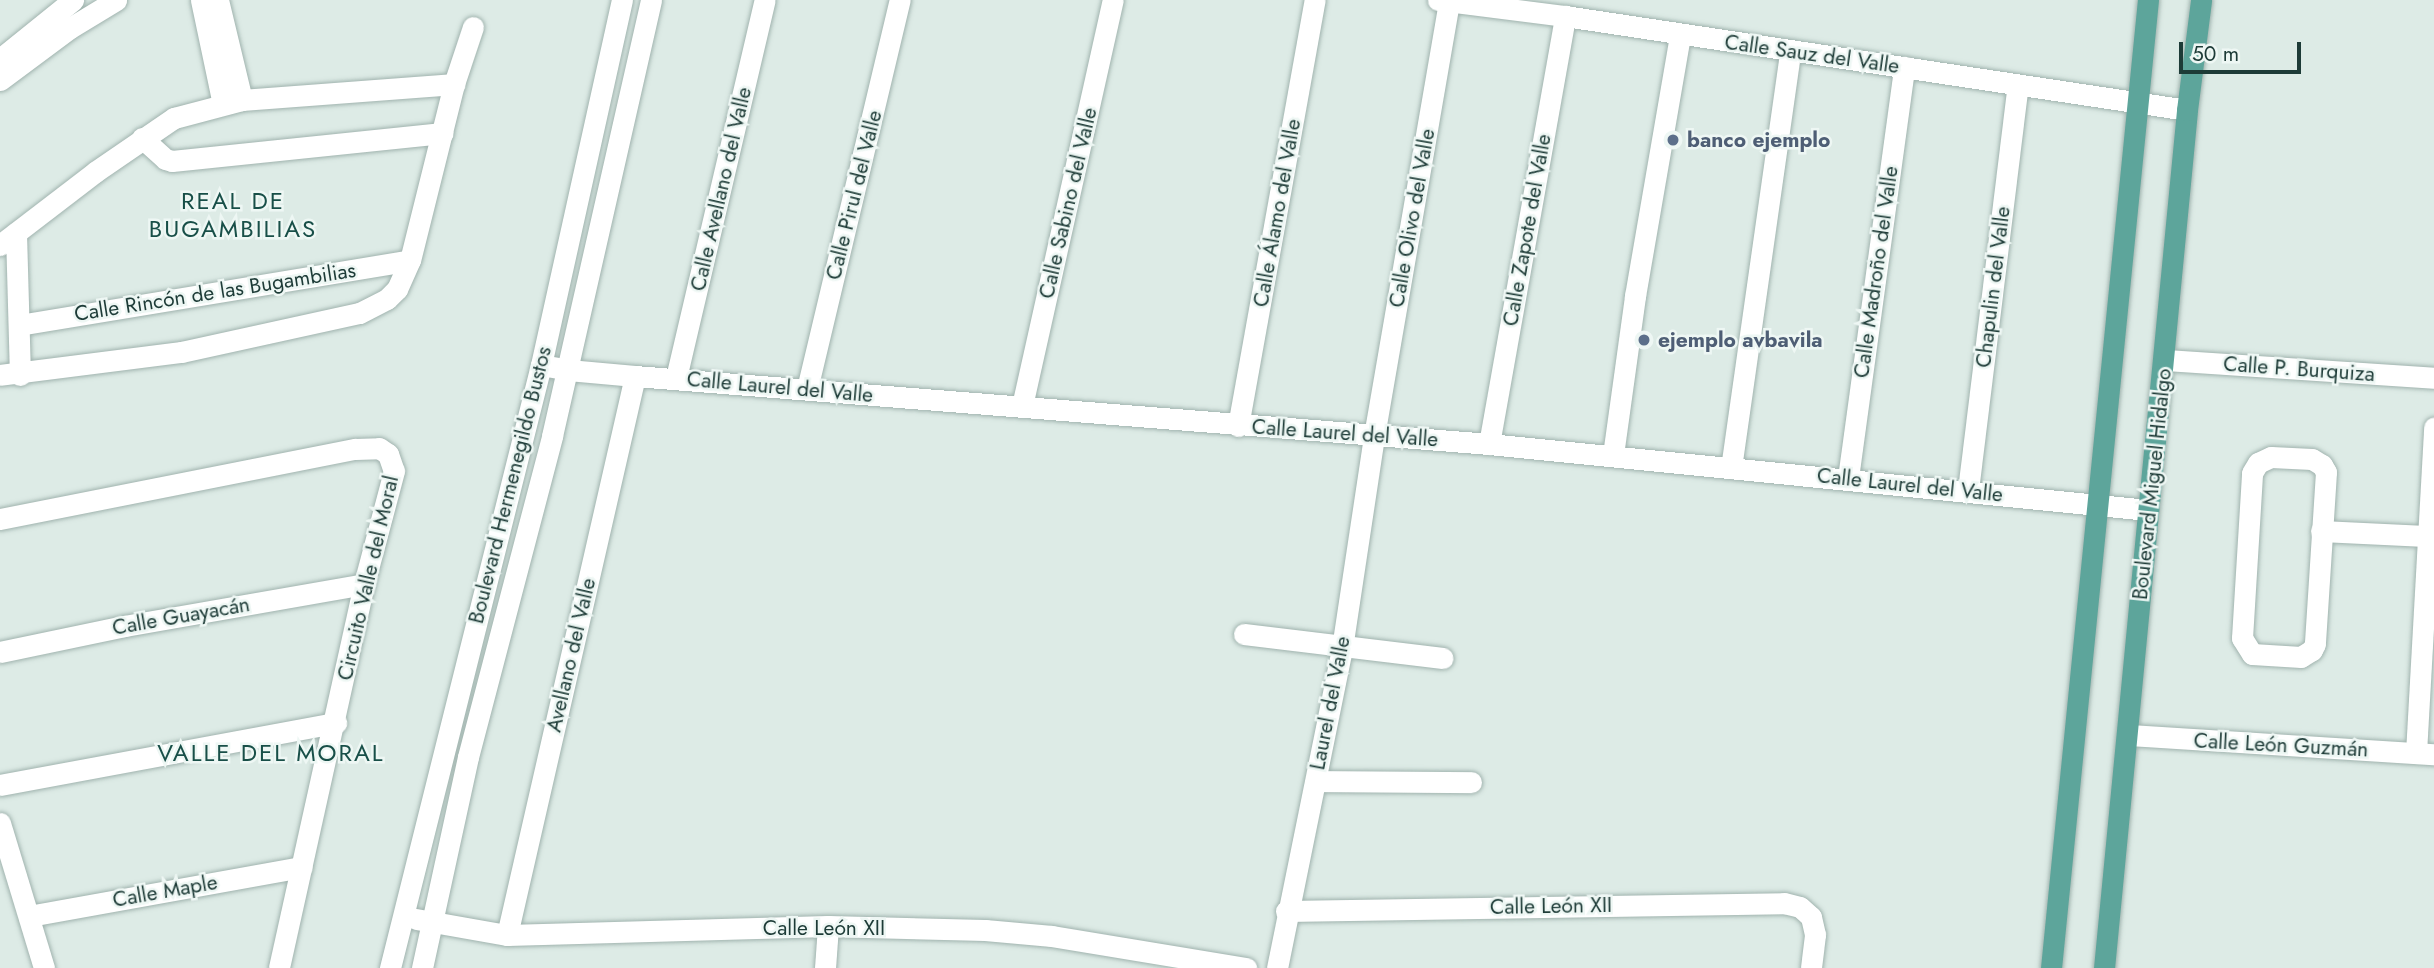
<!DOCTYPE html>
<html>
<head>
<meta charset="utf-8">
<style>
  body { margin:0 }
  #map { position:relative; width:2434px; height:968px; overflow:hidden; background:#ddebe6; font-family:Jost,sans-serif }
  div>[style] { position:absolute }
  .roads { filter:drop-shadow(0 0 2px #a0b3ae) drop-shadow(0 0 2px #a0b3ae) }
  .minor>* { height:21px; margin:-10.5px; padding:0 10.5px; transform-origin:10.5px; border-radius:10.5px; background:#fff }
  .major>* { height:21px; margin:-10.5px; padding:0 10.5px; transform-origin:10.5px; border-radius:10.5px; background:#5da59b }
  .dots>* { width:19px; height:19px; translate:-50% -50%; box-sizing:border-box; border:4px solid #eef7f4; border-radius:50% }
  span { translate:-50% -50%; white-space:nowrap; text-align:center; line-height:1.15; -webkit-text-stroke:5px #eef7f4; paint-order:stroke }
  .street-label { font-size:21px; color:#1d3b37 }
  .service-label { font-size:21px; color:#4e5e75; font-weight:700 }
  .left { translate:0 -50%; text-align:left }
  .quarter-label { font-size:24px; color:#184f48; letter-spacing:2px }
  .scale { position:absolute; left:2179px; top:42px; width:122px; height:32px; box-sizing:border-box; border:4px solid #1d3b37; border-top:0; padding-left:9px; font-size:21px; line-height:24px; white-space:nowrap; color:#1d3b37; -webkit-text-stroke:5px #eef7f4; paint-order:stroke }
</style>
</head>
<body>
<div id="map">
  <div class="roads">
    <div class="minor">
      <div style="left:201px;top:0;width:106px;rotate:78.1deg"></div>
      <div style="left:218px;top:0;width:103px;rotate:76.5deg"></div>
      <div style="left:1438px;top:0;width:128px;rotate:7.2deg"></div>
      <div style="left:1565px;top:16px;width:629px;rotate:8.59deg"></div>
      <div style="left:0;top:59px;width:94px;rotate:-38.9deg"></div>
      <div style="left:0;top:80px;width:87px;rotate:-36.6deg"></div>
      <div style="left:70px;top:28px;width:54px;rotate:-31.3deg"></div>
      <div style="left:454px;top:84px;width:60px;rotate:-71.6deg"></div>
      <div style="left:142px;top:138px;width:31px;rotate:42deg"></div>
      <div style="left:165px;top:159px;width:7px;rotate:16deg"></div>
      <div style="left:172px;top:161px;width:272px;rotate:-5.9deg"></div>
      <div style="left:16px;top:233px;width:142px;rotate:88.4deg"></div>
      <div style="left:0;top:245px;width:120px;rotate:-37.5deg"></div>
      <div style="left:95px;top:172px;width:96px;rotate:-34.4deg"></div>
      <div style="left:174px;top:118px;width:70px;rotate:-14.8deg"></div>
      <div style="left:242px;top:100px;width:213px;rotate:-4.3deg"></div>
      <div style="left:454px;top:84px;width:181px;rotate:104deg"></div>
      <div style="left:410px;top:260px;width:32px;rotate:114deg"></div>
      <div style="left:397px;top:289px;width:14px;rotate:135deg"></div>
      <div style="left:387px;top:299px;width:31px;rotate:153deg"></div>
      <div style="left:359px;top:313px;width:182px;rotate:167.6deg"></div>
      <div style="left:181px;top:352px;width:182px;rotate:172.8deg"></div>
      <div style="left:19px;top:325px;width:396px;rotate:-9.4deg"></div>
      <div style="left:2165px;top:360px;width:270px;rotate:3.8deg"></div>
      <div style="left:541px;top:365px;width:27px;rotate:10deg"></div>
      <div style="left:568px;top:370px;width:67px;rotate:5.1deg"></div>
      <div style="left:635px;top:376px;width:857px;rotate:4.55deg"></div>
      <div style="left:1489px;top:444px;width:662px;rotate:5.72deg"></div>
      <div style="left:676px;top:378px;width:388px;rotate:-76.8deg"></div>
      <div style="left:807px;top:389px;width:400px;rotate:-76.6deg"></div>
      <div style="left:1022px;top:406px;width:416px;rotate:-77.4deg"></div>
      <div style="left:1238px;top:426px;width:433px;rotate:-79.8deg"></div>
      <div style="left:1489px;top:444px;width:435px;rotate:-79.9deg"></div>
      <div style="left:1613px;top:455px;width:161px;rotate:-82.1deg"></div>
      <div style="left:1635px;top:296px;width:265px;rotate:-80.2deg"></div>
      <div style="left:2271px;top:457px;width:41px;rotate:2.8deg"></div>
      <div style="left:2312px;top:459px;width:12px;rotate:31deg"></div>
      <div style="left:2322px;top:465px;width:8px;rotate:60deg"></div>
      <div style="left:2326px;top:472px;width:172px;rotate:93.7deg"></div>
      <div style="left:2315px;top:644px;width:7px;rotate:117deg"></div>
      <div style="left:2312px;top:650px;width:13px;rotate:148deg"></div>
      <div style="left:2301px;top:657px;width:49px;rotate:-176.5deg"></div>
      <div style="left:2252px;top:654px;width:19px;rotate:-122deg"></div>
      <div style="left:2242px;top:638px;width:165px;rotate:-86.5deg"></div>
      <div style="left:2252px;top:473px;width:12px;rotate:-59deg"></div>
      <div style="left:2258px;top:463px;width:14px;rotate:-25deg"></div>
      <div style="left:1731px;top:468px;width:420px;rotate:-81.9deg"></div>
      <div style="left:1848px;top:478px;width:415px;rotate:-82.2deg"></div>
      <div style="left:1968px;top:490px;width:408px;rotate:-83deg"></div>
      <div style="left:0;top:519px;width:362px;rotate:-11.2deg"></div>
      <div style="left:355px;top:449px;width:24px;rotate:-2deg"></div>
      <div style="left:379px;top:448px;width:11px;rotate:34deg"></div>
      <div style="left:388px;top:454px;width:18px;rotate:71deg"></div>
      <div style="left:394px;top:471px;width:117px;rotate:104.9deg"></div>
      <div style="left:364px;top:584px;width:393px;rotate:102.5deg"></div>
      <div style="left:2321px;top:531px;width:105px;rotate:2.7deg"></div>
      <div style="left:1244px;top:634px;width:200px;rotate:6.9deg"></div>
      <div style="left:0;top:652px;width:127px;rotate:-11.8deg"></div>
      <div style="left:124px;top:626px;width:244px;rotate:-9.9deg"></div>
      <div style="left:2128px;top:735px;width:307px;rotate:3.6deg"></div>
      <div style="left:2416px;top:753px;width:326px;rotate:-86.8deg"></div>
      <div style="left:1316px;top:781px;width:155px;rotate:0.4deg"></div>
      <div style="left:0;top:785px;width:342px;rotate:-10.5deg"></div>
      <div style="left:0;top:823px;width:152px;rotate:73.1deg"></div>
      <div style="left:1286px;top:911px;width:498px;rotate:-0.9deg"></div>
      <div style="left:1784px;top:903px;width:16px;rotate:14deg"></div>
      <div style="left:1800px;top:907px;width:15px;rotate:42deg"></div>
      <div style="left:1811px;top:917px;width:18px;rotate:77deg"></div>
      <div style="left:1815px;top:935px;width:33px;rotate:97deg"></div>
      <div style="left:29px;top:916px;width:277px;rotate:-10.2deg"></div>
      <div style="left:416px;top:919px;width:92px;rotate:10deg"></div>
      <div style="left:507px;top:935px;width:321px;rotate:-1.6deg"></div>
      <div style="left:828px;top:926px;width:157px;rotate:1.5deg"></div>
      <div style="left:985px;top:930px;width:67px;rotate:5.1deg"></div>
      <div style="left:1052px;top:936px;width:197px;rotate:9.4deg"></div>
      <div style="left:507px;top:935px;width:573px;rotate:-77.1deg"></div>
      <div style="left:390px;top:968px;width:622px;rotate:-75.94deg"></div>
      <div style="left:541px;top:365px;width:374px;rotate:-77.5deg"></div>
      <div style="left:422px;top:968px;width:216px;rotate:-77.7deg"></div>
      <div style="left:468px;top:757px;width:332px;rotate:-75.3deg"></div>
      <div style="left:552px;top:436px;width:447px;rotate:-77.2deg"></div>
      <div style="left:825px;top:968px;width:42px;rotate:-85.9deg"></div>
      <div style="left:1277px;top:968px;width:327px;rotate:-78.5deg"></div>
      <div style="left:1342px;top:648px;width:214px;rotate:-81.4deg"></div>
      <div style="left:1374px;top:436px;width:442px;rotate:-80.2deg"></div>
    </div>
    <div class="major">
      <div style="left:2051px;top:968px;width:973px;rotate:-84.28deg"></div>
      <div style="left:2104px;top:968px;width:862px;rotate:-84.47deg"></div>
      <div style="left:2187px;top:110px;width:111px;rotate:-82.7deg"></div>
    </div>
  </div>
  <div class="dots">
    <div style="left:1673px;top:140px;background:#5c6f8a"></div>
    <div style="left:1644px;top:340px;background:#5c6f8a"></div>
  </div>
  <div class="street-label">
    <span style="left:1812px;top:54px;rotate:8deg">Calle Sauz del Valle</span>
    <span style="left:721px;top:189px;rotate:-77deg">Calle Avellano del Valle</span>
    <span style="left:854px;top:195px;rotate:-76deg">Calle Pirul del Valle</span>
    <span style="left:1068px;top:203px;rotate:-77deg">Calle Sabino del Valle</span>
    <span style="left:1277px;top:213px;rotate:-80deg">Calle Álamo del Valle</span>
    <span style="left:1412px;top:218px;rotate:-80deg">Calle Olivo del Valle</span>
    <span style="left:1527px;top:230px;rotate:-80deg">Calle Zapote del Valle</span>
    <span style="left:1876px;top:272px;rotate:-82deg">Calle Madroño del Valle</span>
    <span style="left:1993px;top:287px;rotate:-83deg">Chapulin del Valle</span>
    <span style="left:215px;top:292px;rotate:-9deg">Calle Rincón de las Bugambilias</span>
    <span style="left:2299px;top:369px;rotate:4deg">Calle P. Burquiza</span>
    <span style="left:780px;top:387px;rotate:5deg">Calle Laurel del Valle</span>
    <span style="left:1345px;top:433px;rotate:4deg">Calle Laurel del Valle</span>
    <span style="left:2152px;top:484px;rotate:-84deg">Boulevard Miguel Hidalgo</span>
    <span style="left:510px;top:485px;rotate:-76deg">Boulevard Hermenegildo Bustos</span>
    <span style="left:1910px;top:485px;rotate:6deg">Calle Laurel del Valle</span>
    <span style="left:368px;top:578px;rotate:-77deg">Circuito Valle del Moral</span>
    <span style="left:181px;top:616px;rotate:-10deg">Calle Guayacán</span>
    <span style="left:571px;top:655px;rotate:-77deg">Avellano del Valle</span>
    <span style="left:1330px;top:703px;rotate:-79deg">Laurel del Valle</span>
    <span style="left:2281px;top:745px;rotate:3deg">Calle León Guzmán</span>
    <span style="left:165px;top:891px;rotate:-10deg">Calle Maple</span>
    <span style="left:1551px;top:906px;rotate:-1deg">Calle León XII</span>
    <span style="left:824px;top:928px">Calle León XII</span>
  </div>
  <div class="service-label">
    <span class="left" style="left:1687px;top:140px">banco ejemplo</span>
    <span class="left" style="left:1658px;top:340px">ejemplo avbavila</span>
  </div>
  <div class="quarter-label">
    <span style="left:233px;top:215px">REAL DE<br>BUGAMBILIAS</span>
    <span style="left:271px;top:753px">VALLE DEL MORAL</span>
  </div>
  <div class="scale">50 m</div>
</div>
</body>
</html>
